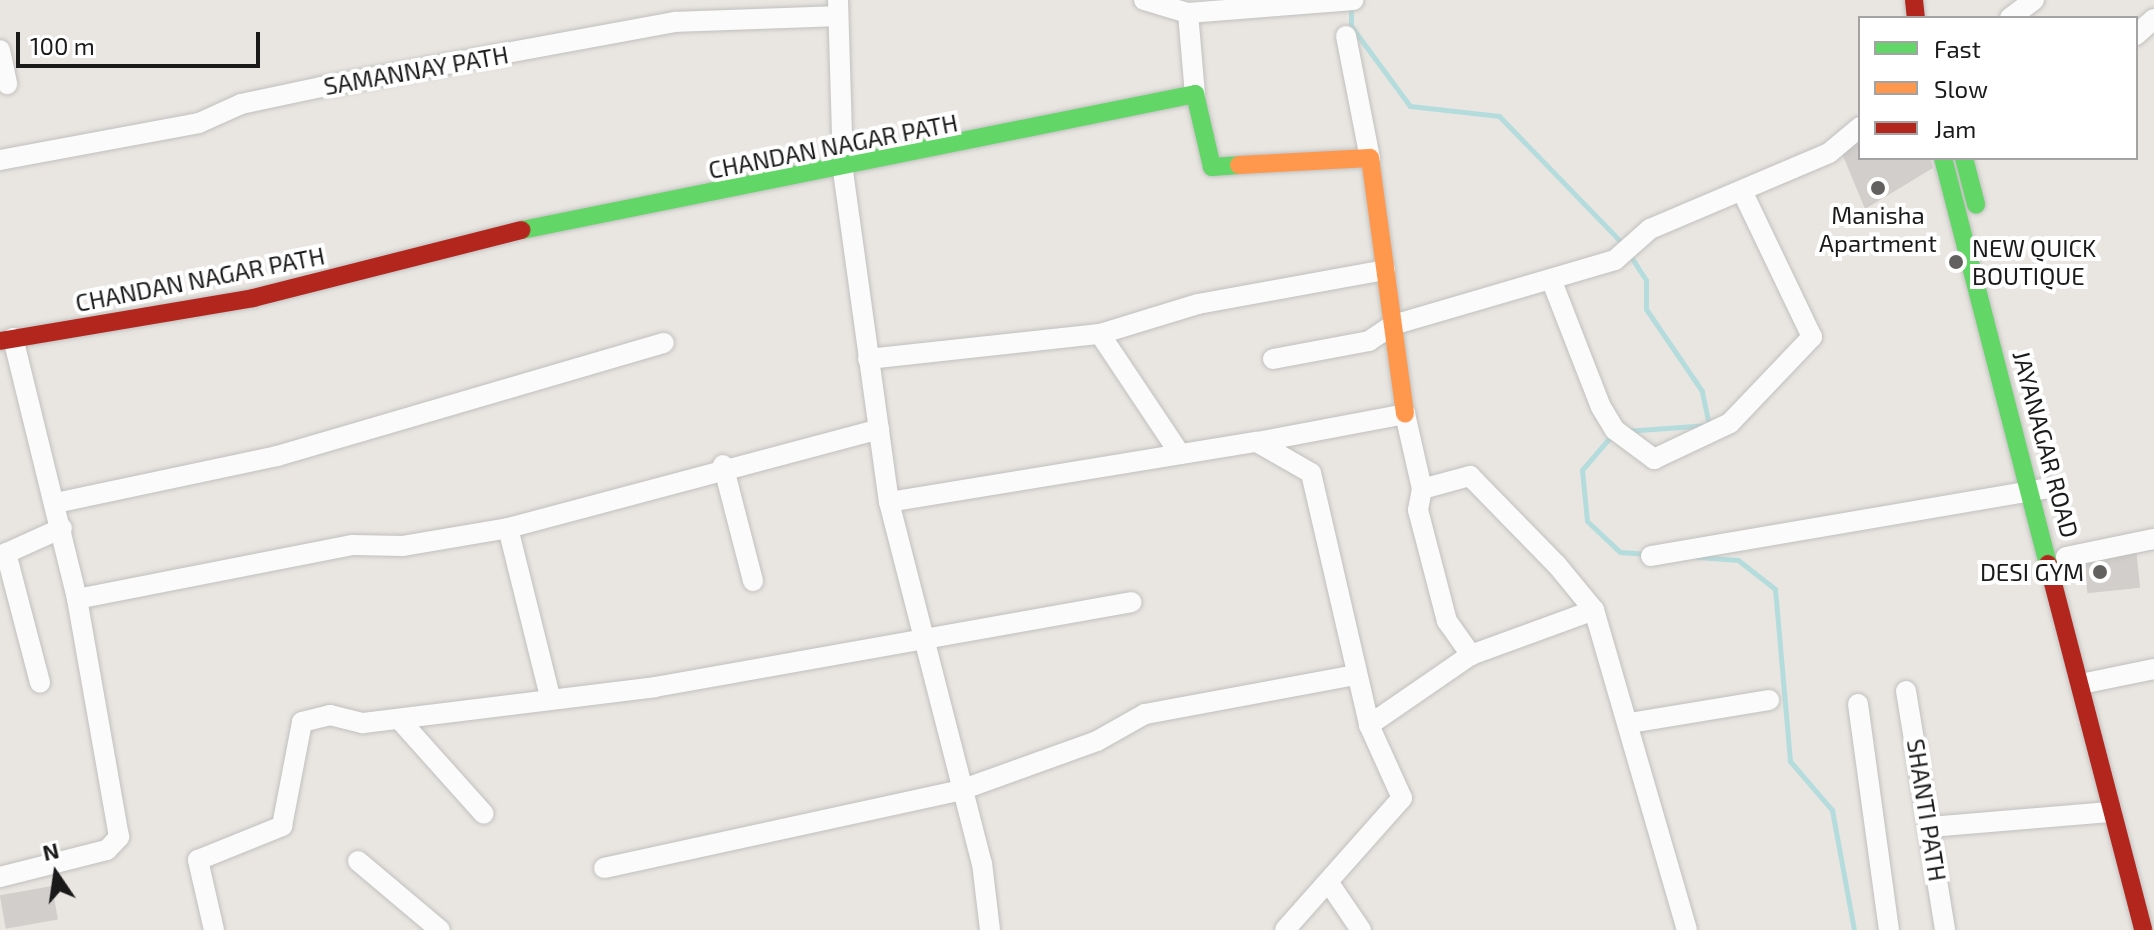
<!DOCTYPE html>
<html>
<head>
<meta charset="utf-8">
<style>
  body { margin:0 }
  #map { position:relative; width:2154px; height:930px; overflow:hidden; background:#e9e6e2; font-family:"Exo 2",sans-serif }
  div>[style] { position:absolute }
  .stream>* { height:5px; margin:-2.5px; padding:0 2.5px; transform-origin:2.5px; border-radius:2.5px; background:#b5dcdd }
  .building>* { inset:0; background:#d1cecb; transform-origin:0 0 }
  .roads { filter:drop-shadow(0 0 2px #c1c0be) drop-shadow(0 0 2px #c1c0be) }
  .street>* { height:20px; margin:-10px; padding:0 10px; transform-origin:10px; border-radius:10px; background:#fcfbfb }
  .fast>* { height:18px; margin:-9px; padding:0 9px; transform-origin:9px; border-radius:9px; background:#63d668 }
  .slow>* { height:18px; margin:-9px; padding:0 9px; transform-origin:9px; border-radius:9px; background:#ff974d }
  .jam>* { height:18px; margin:-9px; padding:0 9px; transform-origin:9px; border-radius:9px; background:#b3261e }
  .dots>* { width:22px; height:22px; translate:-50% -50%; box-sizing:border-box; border:4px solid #fff; border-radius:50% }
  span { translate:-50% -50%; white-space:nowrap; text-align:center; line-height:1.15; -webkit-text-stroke:8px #fff; paint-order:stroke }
  .street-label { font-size:24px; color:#1a1a1a }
  .poi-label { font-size:24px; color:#1a1a1a }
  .left { translate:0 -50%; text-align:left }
  .right { translate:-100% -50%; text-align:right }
  .legend { position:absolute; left:1858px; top:16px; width:280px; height:144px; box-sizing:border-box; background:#fff; border:2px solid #a3a3a3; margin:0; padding:10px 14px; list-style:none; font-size:24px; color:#1a1a1a }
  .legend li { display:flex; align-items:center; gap:16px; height:40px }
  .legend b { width:40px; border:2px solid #a3a3a3 }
  .north { position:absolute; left:16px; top:834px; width:80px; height:80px; -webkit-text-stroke:6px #fff; paint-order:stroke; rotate:347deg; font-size:22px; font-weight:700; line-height:32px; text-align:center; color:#1a1a1a }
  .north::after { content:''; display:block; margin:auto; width:28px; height:36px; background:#1a1a1a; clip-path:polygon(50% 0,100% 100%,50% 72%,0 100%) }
  .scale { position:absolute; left:16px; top:32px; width:244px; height:36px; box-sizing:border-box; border:4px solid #1a1a1a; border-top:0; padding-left:10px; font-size:24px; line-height:28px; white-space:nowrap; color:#1a1a1a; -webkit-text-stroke:6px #fff; paint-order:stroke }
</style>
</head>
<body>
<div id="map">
  <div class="stream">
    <div style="left:1351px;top:4px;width:22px;rotate:90deg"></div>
    <div style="left:1351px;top:26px;width:99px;rotate:53.6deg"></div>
    <div style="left:1410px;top:106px;width:90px;rotate:6.4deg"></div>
    <div style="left:1499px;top:116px;width:181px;rotate:45.9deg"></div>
    <div style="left:1625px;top:431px;width:84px;rotate:-4.1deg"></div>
    <div style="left:1709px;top:425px;width:35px;rotate:-102deg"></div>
    <div style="left:1702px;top:391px;width:99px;rotate:-124.3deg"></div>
    <div style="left:1646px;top:309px;width:29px;rotate:-90deg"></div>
    <div style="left:1646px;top:280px;width:30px;rotate:-123deg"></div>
    <div style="left:1612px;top:435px;width:46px;rotate:130.6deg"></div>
    <div style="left:1582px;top:470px;width:51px;rotate:84.4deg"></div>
    <div style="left:1587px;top:521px;width:45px;rotate:43.2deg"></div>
    <div style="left:1620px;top:552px;width:28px;rotate:4deg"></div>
    <div style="left:1698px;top:557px;width:40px;rotate:4.3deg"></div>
    <div style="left:1738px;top:560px;width:47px;rotate:38.1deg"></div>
    <div style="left:1775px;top:589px;width:173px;rotate:85deg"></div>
    <div style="left:1790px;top:761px;width:65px;rotate:49.4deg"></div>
    <div style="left:1832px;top:810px;width:122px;rotate:79.6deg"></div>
  </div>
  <div class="building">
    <div style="clip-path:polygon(1860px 136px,1860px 158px,1930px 158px,1933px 168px,1865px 209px,1841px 151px)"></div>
    <div style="left:2136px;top:548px;width:40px;height:53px;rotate:84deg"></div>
    <div style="left:52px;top:886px;width:34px;height:53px;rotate:80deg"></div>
  </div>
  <div class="roads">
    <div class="street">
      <div style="left:838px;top:0;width:171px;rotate:88.3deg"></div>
      <div style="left:843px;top:171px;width:334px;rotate:82.1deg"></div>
      <div style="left:889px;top:502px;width:373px;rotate:75.6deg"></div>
      <div style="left:982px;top:863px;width:67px;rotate:83.2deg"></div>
      <div style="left:1144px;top:0;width:46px;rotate:16.5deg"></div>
      <div style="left:1188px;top:13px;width:166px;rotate:-4.5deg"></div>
      <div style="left:1188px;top:13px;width:81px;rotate:85.1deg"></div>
      <div style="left:2010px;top:18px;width:30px;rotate:-37deg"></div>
      <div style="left:2136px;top:35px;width:24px;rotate:-42deg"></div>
      <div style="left:1346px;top:36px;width:124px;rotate:78.9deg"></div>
      <div style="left:0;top:50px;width:35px;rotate:78deg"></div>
      <div style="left:0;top:160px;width:202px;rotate:-10.5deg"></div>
      <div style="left:199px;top:123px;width:46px;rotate:-24.3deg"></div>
      <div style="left:241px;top:104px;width:82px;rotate:-12deg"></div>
      <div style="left:321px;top:87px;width:360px;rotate:-10.4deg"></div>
      <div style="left:675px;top:22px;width:163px;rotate:-2.1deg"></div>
      <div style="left:1551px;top:279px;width:137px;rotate:68.7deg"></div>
      <div style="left:1601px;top:407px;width:27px;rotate:59deg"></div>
      <div style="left:1615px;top:430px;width:49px;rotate:36.6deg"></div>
      <div style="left:1654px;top:459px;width:84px;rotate:-25.3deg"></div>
      <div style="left:1730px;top:423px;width:119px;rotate:-46.4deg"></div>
      <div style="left:1812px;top:337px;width:162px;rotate:-115.6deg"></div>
      <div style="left:1100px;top:334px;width:144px;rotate:56.3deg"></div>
      <div style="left:13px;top:338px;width:269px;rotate:76.2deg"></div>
      <div style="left:77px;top:599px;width:281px;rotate:-11.1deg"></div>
      <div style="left:353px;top:545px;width:50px;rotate:1.1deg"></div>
      <div style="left:403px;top:546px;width:107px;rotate:-9.7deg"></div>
      <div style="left:508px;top:528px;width:384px;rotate:-14.9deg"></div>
      <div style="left:868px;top:359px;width:233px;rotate:-6.2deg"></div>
      <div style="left:1100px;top:334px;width:102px;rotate:-17deg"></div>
      <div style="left:1198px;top:304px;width:190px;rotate:-10.3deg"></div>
      <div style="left:1273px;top:359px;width:98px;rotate:-10.6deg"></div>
      <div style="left:1369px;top:341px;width:29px;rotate:-34deg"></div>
      <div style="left:1393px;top:325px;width:231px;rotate:-16.3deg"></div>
      <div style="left:1615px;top:260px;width:47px;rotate:-41.5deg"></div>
      <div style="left:1650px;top:229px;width:194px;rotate:-23deg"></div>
      <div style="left:1829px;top:153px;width:40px;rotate:-40deg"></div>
      <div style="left:1257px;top:442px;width:151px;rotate:-10.7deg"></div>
      <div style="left:1405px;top:414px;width:77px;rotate:77.2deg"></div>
      <div style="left:1422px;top:489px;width:50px;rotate:-15.2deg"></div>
      <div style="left:1470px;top:476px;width:124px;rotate:45.7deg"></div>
      <div style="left:1557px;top:565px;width:58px;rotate:50.6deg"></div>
      <div style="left:1594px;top:610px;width:333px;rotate:73.8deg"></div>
      <div style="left:723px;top:465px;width:120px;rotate:75.5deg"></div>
      <div style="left:1422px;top:489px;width:21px;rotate:101deg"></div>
      <div style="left:1418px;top:510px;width:115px;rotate:75.4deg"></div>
      <div style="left:1447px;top:621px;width:42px;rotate:54.8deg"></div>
      <div style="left:889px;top:502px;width:373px;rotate:-9.3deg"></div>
      <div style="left:1257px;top:442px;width:62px;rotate:29.9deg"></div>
      <div style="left:1311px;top:473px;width:259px;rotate:77deg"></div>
      <div style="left:1369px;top:725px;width:80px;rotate:65.7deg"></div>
      <div style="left:1402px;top:798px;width:176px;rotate:131.6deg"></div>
      <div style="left:56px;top:503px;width:226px;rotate:-12deg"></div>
      <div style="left:277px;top:456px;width:403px;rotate:-16.3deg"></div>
      <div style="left:508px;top:528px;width:174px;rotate:76deg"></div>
      <div style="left:6px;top:553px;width:134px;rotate:75.3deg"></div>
      <div style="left:0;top:556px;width:68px;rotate:-24.3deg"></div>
      <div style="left:1651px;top:556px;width:403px;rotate:-9.7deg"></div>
      <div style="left:2066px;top:557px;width:90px;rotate:-11.6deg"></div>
      <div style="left:2081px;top:684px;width:75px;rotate:-11.6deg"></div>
      <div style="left:1906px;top:691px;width:242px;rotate:80.7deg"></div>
      <div style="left:1858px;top:704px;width:228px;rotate:82.2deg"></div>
      <div style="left:399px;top:719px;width:127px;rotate:48.2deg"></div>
      <div style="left:1630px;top:723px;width:141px;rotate:-9.4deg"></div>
      <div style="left:1369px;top:725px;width:124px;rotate:-34.5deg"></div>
      <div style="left:1471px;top:655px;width:131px;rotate:-20.1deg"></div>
      <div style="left:1931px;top:827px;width:181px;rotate:-4.8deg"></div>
      <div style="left:358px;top:861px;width:107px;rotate:40.1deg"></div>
      <div style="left:604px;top:868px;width:365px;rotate:-12.3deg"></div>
      <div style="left:961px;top:790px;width:145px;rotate:-19.8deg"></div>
      <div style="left:1097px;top:741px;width:55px;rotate:-29.4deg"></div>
      <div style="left:1145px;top:714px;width:215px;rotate:-10.5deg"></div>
      <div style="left:0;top:877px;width:110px;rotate:-14.2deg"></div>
      <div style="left:107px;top:850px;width:18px;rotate:-47deg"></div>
      <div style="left:119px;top:837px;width:242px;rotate:-100deg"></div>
      <div style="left:1329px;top:883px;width:57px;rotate:55.8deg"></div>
      <div style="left:214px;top:930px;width:72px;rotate:-102.9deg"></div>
      <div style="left:198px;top:860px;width:91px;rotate:-22deg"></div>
      <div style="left:282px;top:826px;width:106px;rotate:-79.1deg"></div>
      <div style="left:302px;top:722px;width:29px;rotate:-14deg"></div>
      <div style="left:330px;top:715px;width:34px;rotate:14deg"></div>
      <div style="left:363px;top:723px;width:294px;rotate:-7deg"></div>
      <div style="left:655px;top:687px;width:484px;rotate:-10.1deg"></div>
    </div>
    <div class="fast">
      <div style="left:1943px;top:158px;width:419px;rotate:75.5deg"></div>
      <div style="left:1964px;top:158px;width:48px;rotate:75.4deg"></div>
      <div style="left:522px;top:230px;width:687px;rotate:-11.42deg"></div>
      <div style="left:1195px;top:94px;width:75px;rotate:76.9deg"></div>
      <div style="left:1212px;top:167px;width:27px;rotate:-4deg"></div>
    </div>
    <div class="slow">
      <div style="left:1239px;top:165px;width:131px;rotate:-3.1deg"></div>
      <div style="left:1370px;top:158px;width:258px;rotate:82.2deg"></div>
    </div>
    <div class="jam">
      <div style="left:1914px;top:0;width:18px;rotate:84deg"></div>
      <div style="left:0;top:341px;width:257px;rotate:-9.6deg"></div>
      <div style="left:253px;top:298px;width:277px;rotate:-14.2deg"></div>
      <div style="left:2048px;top:564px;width:378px;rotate:75.4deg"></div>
    </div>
  </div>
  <div class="dots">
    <div style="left:1878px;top:188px;background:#626160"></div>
    <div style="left:1956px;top:262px;background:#626160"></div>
    <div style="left:2100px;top:572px;background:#626160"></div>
  </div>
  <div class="street-label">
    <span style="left:416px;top:70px;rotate:-10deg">SAMANNAY PATH</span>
    <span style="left:833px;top:146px;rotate:-11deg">CHANDAN NAGAR PATH</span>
    <span style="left:200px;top:279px;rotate:-11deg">CHANDAN NAGAR PATH</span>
    <span style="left:2046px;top:444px;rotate:75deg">JAYANAGAR ROAD</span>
    <span style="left:1927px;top:810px;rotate:81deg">SHANTI PATH</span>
  </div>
  <div class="poi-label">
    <span style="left:1878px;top:229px">Manisha<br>Apartment</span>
    <span class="left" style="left:1972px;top:262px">NEW QUICK<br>BOUTIQUE</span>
    <span class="right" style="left:2084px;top:572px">DESI GYM</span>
  </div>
  <ul class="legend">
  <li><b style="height:10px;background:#63d668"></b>Fast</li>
  <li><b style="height:10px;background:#ff974d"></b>Slow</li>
  <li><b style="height:10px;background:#b3261e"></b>Jam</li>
  </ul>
  <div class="north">N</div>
  <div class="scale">100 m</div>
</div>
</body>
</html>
